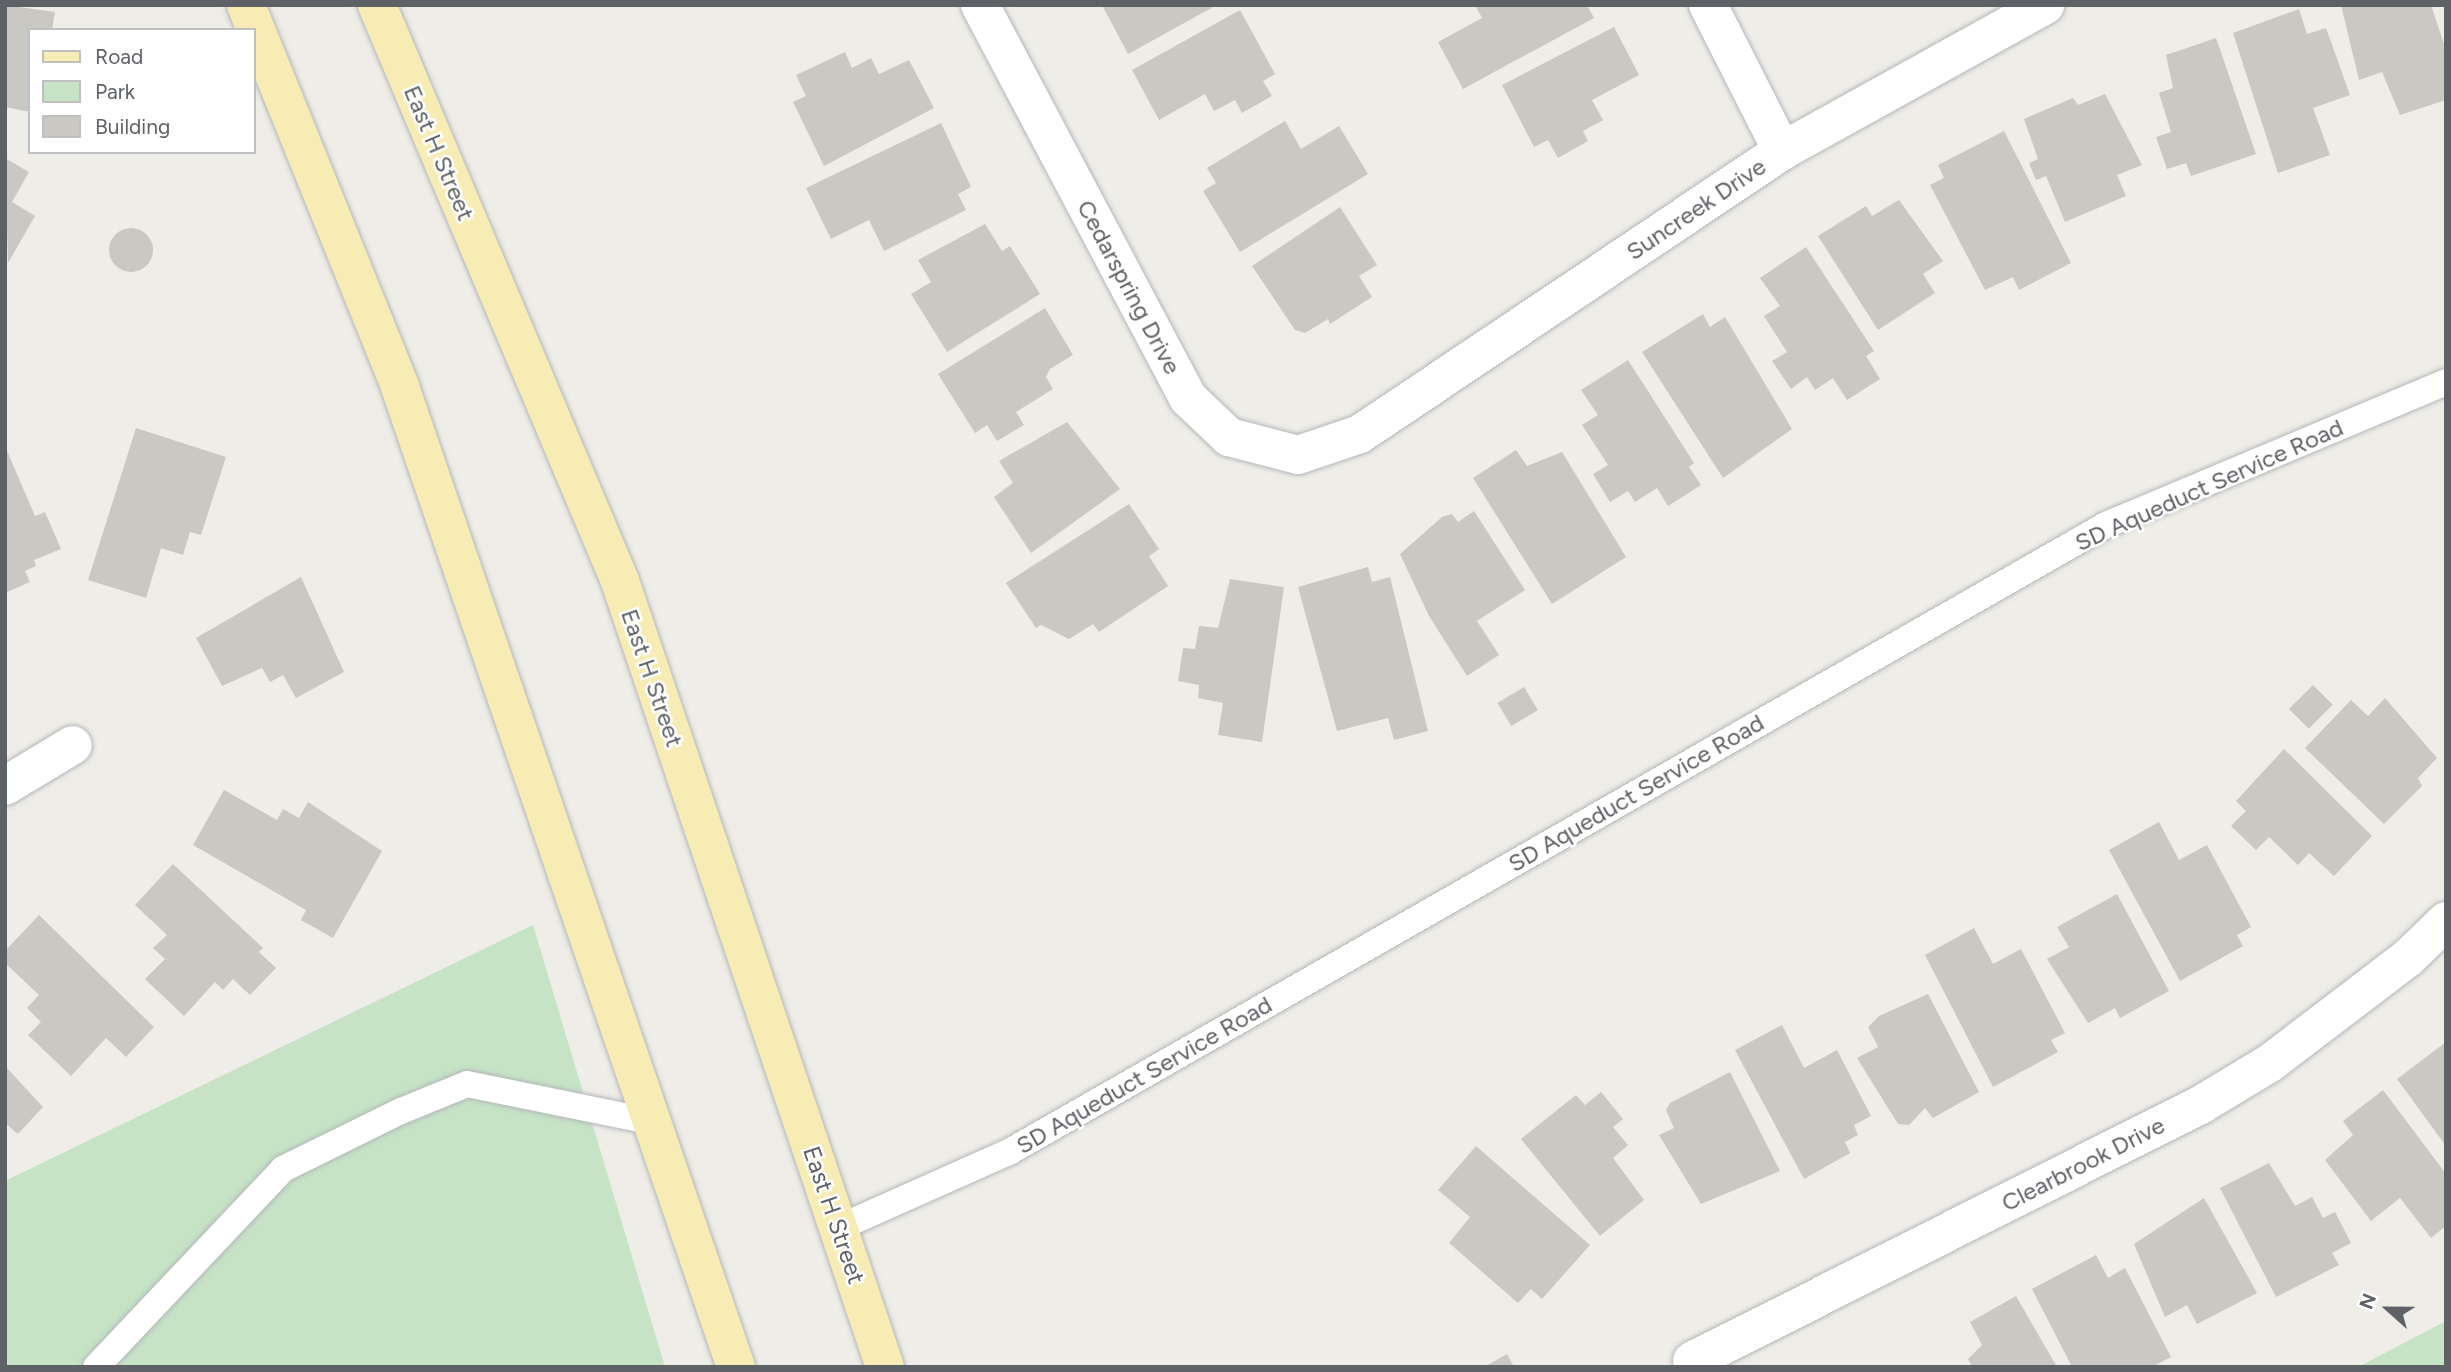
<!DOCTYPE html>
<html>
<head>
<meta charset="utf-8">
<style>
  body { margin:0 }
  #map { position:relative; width:2451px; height:1372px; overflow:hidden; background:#efede7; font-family:Figtree,sans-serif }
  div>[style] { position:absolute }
  .green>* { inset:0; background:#c6e3c6 }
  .building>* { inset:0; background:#cac8c3; transform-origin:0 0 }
  .round { border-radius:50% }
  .roads { filter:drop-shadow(0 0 2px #b4b6ba) drop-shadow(0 0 2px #b4b6ba) }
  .service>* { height:26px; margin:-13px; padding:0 13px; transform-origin:13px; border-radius:13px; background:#fff }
  .minor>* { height:38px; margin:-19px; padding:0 19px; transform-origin:19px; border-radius:19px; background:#fff }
  .primary>* { height:38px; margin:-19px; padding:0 19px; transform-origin:19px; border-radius:19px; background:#f7ecb4 }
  span { translate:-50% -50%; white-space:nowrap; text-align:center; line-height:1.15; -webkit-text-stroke:5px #fff; paint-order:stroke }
  .street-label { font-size:24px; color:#5e6165 }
  .frame { position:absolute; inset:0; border:7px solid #5e6165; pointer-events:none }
  .legend { position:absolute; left:28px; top:28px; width:228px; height:126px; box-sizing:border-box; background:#fff; border:2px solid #bfc0c1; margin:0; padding:9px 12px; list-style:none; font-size:21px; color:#5e6165 }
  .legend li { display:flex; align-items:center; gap:14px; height:35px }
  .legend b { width:35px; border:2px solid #bfc0c1 }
  .north { position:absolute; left:2353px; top:1274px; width:70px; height:70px; -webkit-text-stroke:5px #fff; paint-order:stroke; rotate:291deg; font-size:19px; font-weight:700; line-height:28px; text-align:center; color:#5e6165 }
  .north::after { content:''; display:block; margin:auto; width:24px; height:32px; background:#5e6165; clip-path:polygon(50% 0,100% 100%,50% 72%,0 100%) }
</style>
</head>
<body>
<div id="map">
  <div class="green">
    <div style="clip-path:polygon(533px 925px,665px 1367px,5px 1367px,5px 1181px)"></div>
    <div style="clip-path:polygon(2446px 1321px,2446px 1367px,2358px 1367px)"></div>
  </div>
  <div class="building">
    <div style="clip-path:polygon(5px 5px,55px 12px,52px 30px,30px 30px,30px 112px,5px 107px)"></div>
    <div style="clip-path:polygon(1102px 5px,1217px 5px,1128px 54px)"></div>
    <div style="clip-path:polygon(1475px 5px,1587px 5px,1594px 18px,1463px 89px,1438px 42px,1482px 18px)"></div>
    <div style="clip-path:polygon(2341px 5px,2431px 5px,2446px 50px,2446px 100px,2400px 115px,2382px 72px,2359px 80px)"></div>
    <div style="clip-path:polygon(2299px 9px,2307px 34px,2326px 28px,2350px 95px,2313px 108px,2330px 155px,2278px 173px,2233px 33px)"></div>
    <div style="clip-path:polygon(1240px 10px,1275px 74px,1263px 81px,1272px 96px,1242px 113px,1235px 100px,1214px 111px,1205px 94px,1159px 120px,1132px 70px)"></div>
    <div style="clip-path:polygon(1614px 27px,1639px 75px,1592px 100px,1603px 120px,1583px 131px,1588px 141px,1558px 158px,1548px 140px,1534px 147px,1502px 85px)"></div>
    <div style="clip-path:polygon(2216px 38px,2256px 154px,2191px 176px,2186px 163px,2167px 169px,2156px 137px,2171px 132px,2159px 93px,2173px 88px,2166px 55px)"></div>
    <div style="clip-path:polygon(845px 52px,852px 68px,871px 58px,879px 74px,909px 60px,934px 108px,824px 166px,793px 102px,806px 96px,796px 75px)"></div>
    <div style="clip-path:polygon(2105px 94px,2142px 165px,2117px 175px,2126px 196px,2065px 222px,2046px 176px,2036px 180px,2029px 163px,2038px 159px,2024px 119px,2073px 98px,2078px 105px)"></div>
    <div style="clip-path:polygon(1285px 121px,1301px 149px,1339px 126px,1368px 174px,1240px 252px,1203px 191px,1216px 183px,1207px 168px)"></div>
    <div style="clip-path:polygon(941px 123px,971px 187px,958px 194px,966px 210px,884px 251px,869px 220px,831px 239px,806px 188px)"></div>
    <div style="clip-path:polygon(2004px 131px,2071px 263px,2019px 290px,2013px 277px,1985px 290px,1930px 185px,1944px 178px,1938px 165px)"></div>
    <div style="clip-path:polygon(5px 158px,29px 172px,12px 202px,35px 216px,8px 263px)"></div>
    <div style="clip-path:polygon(1899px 200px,1943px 261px,1923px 274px,1935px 293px,1878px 330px,1818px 236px,1866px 206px,1872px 216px)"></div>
    <div style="clip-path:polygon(1340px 207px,1377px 265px,1359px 276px,1372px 297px,1330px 324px,1328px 319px,1305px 333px,1295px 330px,1252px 266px)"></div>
    <div style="clip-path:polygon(985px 224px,1002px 251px,1010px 246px,1040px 294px,947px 352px,911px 294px,931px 282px,918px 260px)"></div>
    <div class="round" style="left:109px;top:228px;width:44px;height:44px"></div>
    <div style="clip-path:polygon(1806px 247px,1874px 351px,1866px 356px,1880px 379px,1847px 400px,1833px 378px,1815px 390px,1807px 377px,1791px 389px,1772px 361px,1787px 352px,1764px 316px,1780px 306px,1760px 278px)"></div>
    <div style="clip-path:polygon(1045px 308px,1073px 355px,1050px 369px,1046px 377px,1053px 389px,1016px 412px,1024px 425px,997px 441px,987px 425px,975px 433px,938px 374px)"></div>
    <div style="clip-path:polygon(1703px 314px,1710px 327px,1725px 317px,1792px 429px,1723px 478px,1642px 352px)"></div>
    <div style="clip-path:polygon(1628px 360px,1694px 463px,1689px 467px,1701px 485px,1668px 506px,1657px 488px,1635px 502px,1628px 491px,1610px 502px,1593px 474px,1608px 465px,1582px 425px,1598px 415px,1581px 390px)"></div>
    <div style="clip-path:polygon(1067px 422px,1120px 489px,1031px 553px,994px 497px,1013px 483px,999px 461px)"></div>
    <div style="clip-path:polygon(136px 428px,226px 457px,201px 535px,190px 532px,183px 555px,161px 548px,146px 598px,88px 580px)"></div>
    <div style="clip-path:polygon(5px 446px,35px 516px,45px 512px,61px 549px,34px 560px,36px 566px,25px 571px,30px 582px,5px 593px)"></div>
    <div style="clip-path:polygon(1516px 450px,1527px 466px,1562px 452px,1626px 557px,1552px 604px,1473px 478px)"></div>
    <div style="clip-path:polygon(1129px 504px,1159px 549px,1149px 556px,1168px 586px,1099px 632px,1093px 624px,1069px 639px,1041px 625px,1036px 628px,1006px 583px)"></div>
    <div style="clip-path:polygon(1474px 511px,1525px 590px,1477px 621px,1499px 655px,1467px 676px,1429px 616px,1400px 554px,1442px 517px,1452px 514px,1458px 522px)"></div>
    <div style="clip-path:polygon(1368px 567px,1372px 582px,1390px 577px,1428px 731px,1394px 740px,1388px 718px,1337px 731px,1298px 587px)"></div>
    <div style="clip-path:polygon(301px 577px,344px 672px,296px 698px,283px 675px,270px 682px,262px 668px,222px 686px,196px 638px)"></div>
    <div style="clip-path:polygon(1230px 579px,1284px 587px,1262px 742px,1218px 735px,1223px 703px,1198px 698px,1199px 685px,1178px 681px,1183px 648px,1195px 649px,1199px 626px,1218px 628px)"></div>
    <div style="left:2313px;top:685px;width:28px;height:34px;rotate:45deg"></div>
    <div style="left:1524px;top:687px;width:27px;height:31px;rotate:59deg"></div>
    <div style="clip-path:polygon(2385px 698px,2437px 758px,2418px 778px,2422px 786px,2384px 824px,2305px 748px,2351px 700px,2368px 716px)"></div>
    <div style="clip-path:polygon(2284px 749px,2372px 836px,2334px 876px,2309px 853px,2298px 865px,2269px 837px,2256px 850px,2231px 826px,2246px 811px,2236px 801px)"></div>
    <div style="clip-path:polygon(224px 790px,277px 820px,283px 809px,299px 818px,308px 802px,382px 851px,333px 938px,301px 920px,306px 910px,193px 845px)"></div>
    <div style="clip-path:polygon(2159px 822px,2179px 860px,2207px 845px,2251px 927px,2237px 935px,2243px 946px,2180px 981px,2109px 850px)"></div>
    <div style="clip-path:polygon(173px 864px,263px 948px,259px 952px,276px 968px,250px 995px,233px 979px,223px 990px,215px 982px,184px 1016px,145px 979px,165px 959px,153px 948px,167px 935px,135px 905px)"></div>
    <div style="clip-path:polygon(2117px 894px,2169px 991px,2120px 1018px,2115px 1008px,2088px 1023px,2047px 959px,2069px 947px,2057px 927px)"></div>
    <div style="clip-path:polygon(39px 915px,154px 1027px,126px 1057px,106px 1038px,71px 1076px,28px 1035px,41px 1022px,27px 1008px,39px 995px,5px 963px,5px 951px)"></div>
    <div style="clip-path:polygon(1974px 928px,1993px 964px,2021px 949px,2065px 1033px,2051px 1040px,2058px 1052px,1993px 1087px,1925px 955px)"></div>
    <div style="clip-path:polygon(1928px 994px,1979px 1092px,1933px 1118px,1925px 1108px,1909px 1125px,1898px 1124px,1857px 1058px,1878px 1047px,1868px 1027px,1879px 1016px)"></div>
    <div style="clip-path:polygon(1782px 1025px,1804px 1068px,1837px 1050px,1871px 1116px,1854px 1125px,1858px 1135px,1845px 1142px,1850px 1153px,1804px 1179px,1735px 1050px)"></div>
    <div style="clip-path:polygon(2446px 1042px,2446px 1146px,2397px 1079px)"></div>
    <div style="clip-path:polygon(5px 1066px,43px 1107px,18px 1134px,5px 1123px)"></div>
    <div style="clip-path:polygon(1730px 1072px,1780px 1171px,1701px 1204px,1659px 1135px,1674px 1128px,1666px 1110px,1670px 1103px)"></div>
    <div style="clip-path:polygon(2383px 1090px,2446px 1174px,2446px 1226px,2431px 1238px,2400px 1198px,2371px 1221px,2325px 1160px,2353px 1135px,2343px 1121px)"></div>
    <div style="clip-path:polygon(1601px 1092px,1623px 1119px,1613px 1127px,1628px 1145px,1613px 1158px,1644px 1200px,1600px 1236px,1521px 1139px,1576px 1095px,1585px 1105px)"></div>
    <div style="clip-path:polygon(1476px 1146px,1590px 1245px,1542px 1299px,1531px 1289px,1518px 1303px,1449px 1243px,1470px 1217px,1438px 1190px)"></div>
    <div style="clip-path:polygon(2269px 1163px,2295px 1206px,2312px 1197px,2323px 1218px,2335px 1212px,2351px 1243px,2332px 1253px,2339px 1265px,2276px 1297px,2220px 1188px)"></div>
    <div style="clip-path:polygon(2204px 1198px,2257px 1293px,2197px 1324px,2187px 1305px,2165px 1317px,2134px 1244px)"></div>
    <div style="clip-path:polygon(2096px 1255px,2108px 1278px,2125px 1268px,2171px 1357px,2152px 1367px,2072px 1367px,2032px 1289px)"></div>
    <div style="clip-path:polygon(2016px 1296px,2057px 1367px,1972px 1367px,1968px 1359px,1982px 1345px,1970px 1322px)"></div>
    <div style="clip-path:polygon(1507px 1354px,1514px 1367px,1484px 1367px)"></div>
  </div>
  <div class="roads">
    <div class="service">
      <div style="left:838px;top:1228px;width:187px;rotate:-24deg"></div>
      <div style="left:1009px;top:1152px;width:1264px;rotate:-29.75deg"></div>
      <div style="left:2106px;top:525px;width:369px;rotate:-22.8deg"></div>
      <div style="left:96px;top:1367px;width:272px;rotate:-46.6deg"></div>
      <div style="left:283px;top:1169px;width:131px;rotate:-26.2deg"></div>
      <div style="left:401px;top:1111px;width:71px;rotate:-22.2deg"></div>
      <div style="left:467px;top:1084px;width:190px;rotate:11.5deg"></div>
    </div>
    <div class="minor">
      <div style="left:980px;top:5px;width:445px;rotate:62.1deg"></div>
      <div style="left:1188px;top:398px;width:57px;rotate:43.6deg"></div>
      <div style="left:1229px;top:437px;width:71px;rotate:14.6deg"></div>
      <div style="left:1298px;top:455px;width:65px;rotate:-18.7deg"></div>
      <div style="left:1360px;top:434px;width:508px;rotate:-33.85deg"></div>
      <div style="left:1782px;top:151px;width:301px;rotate:-29deg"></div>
      <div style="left:1708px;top:5px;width:164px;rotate:63.1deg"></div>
      <div style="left:5px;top:786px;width:79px;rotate:-31.1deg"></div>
      <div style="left:1692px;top:1361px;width:571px;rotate:-26.74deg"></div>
      <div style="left:2202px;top:1104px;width:79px;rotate:-31.1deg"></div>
      <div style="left:2270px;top:1063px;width:173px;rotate:-37.3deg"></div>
      <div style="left:2408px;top:958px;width:53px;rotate:-44.2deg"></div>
    </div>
    <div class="primary">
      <div style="left:246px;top:5px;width:412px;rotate:68deg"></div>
      <div style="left:400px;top:387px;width:1036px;rotate:71.08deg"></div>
      <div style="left:377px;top:5px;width:625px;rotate:67.13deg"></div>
      <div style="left:620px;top:581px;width:829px;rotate:71.37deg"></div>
    </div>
  </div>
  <div class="street-label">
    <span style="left:439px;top:153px;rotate:67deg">East H Street</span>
    <span style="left:1696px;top:209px;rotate:-34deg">Suncreek Drive</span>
    <span style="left:1129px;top:287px;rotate:62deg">Cedarspring Drive</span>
    <span style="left:2209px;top:485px;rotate:-24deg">SD Aqueduct Service Road</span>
    <span style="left:652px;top:678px;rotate:71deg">East H Street</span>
    <span style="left:1636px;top:793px;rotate:-30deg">SD Aqueduct Service Road</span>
    <span style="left:1144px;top:1075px;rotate:-30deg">SD Aqueduct Service Road</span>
    <span style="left:2083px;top:1164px;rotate:-27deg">Clearbrook Drive</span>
    <span style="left:834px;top:1215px;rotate:71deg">East H Street</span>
  </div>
  <div class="frame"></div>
  <ul class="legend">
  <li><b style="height:9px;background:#f7ecb4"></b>Road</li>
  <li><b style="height:19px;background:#c6e3c6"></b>Park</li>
  <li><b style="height:19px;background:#cac8c3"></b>Building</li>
  </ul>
  <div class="north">N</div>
</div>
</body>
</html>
